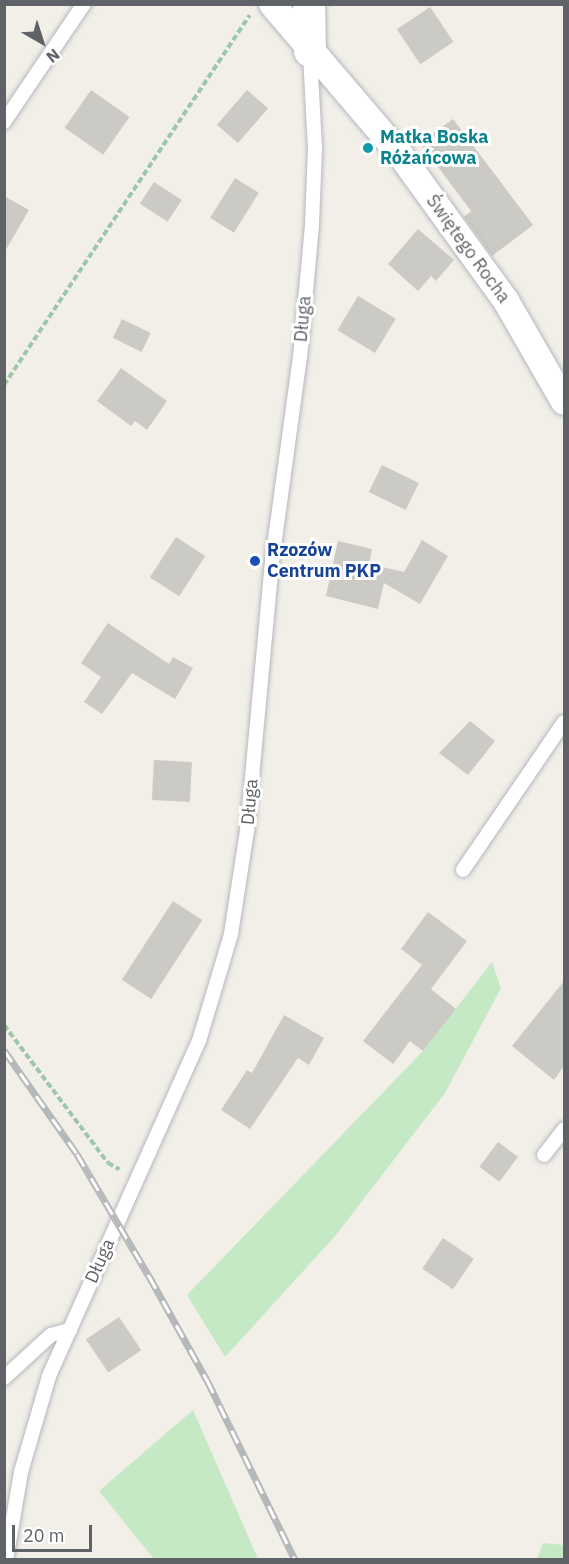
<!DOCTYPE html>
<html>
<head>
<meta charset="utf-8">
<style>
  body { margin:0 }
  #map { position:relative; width:569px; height:1564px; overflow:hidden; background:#f1efe8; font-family:"IBM Plex Sans",sans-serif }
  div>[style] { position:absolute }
  .green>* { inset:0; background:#c5e8c5 }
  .building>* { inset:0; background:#cccac5; transform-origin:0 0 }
  .path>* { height:4px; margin-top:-2px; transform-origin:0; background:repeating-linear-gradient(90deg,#9cc7a9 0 6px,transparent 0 9px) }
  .roads { filter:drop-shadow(0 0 2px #b5b8bc) drop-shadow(0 0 2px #b5b8bc) }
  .service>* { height:14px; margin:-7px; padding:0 7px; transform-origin:7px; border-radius:7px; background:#fff }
  .minor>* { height:26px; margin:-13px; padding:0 13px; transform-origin:13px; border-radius:13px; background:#fff }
  .tertiary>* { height:32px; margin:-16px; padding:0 16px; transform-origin:16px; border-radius:16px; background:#fff }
  .rail>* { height:7px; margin-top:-3.5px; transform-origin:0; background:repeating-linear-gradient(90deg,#fff 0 14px,#b6b7b8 0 28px); box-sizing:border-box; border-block:2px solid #b6b7b8 }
  .dots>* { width:16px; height:16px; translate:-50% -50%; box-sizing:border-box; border:3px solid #fff; border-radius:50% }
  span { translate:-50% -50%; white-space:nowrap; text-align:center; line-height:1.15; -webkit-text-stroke:6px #fff; paint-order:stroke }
  .culture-label { font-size:18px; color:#0d838f; font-weight:700 }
  .left { translate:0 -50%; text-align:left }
  .street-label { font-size:18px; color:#5f6368 }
  .transit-label { font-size:18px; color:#164399; font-weight:700 }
  .frame { position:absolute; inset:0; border:6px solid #5f6368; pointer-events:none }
  .north { position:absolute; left:12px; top:12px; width:60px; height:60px; -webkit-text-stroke:4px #fff; paint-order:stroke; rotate:141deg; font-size:16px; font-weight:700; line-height:24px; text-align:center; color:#5f6368 }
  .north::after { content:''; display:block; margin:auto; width:21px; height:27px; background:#5f6368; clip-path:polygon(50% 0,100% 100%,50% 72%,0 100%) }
  .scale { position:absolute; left:12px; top:1525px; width:80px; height:27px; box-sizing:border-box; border:3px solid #5f6368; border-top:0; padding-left:8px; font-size:18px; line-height:21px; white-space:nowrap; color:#5f6368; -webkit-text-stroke:4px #fff; paint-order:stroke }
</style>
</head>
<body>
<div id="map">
  <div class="green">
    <div style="clip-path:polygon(492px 962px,501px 988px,445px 1093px,336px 1235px,225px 1357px,187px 1295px,423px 1051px)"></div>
    <div style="clip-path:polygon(193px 1410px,258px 1559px,154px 1559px,99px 1491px)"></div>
    <div style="clip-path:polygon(543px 1543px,564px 1545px,564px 1559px,537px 1559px)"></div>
  </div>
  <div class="building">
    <div style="left:430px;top:7px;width:42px;height:40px;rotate:56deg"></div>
    <div style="left:91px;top:90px;width:47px;height:46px;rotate:35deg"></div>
    <div style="left:247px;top:90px;width:28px;height:46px;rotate:41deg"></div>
    <div style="clip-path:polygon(453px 119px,533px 225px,492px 256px,464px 217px,471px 211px,420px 143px)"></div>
    <div style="left:235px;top:178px;width:28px;height:47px;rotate:32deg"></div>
    <div style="left:154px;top:182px;width:33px;height:26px;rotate:33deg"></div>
    <div style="clip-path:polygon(4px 196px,29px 210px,4px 253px)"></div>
    <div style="clip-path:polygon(418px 229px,454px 260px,436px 281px,431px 276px,418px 291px,388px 264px)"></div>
    <div style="left:358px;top:296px;width:44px;height:40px;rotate:31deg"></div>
    <div style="left:122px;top:319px;width:32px;height:21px;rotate:26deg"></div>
    <div style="clip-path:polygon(121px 368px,167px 401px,147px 430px,135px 421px,131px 426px,97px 401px)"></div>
    <div style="left:382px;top:465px;width:41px;height:30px;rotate:26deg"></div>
    <div style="left:176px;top:537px;width:35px;height:48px;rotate:33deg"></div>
    <div style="clip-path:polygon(422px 540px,448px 556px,420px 604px,384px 583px,378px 609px,326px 596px,338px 541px,372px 549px,369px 564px,404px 572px)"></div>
    <div style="clip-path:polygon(108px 623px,169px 664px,173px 657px,193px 668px,175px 699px,132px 673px,102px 714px,84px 702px,101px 677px,81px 663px)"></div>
    <div style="clip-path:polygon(470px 721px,495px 741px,468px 775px,439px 753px)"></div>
    <div style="left:154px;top:760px;width:38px;height:40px;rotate:3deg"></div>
    <div style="left:173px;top:901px;width:35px;height:94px;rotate:33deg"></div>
    <div style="clip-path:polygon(428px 912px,467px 941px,431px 989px,456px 1009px,423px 1051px,410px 1041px,393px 1064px,363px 1041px,422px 965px,401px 949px)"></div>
    <div style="clip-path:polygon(564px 981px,564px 1066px,554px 1080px,512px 1046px)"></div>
    <div style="clip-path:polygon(284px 1015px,324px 1038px,309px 1065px,298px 1058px,250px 1129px,221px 1110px,247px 1070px,252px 1073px)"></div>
    <div style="left:498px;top:1142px;width:25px;height:31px;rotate:37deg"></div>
    <div style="left:443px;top:1238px;width:37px;height:37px;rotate:34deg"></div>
    <div style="left:119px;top:1317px;width:40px;height:40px;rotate:56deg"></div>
  </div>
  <div class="path">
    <div style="left:4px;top:385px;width:444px;rotate:-56.4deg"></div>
    <div style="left:4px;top:1025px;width:173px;rotate:53deg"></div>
    <div style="left:108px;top:1163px;width:13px;rotate:29deg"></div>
  </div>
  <div class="roads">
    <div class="service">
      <div style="left:4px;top:122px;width:143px;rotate:-55.9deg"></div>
      <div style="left:463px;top:870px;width:179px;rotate:-55.7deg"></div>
      <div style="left:544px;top:1155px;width:33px;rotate:-52deg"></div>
      <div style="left:4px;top:1378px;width:64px;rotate:-42.5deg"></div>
      <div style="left:51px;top:1335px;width:20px;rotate:-15deg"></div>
      <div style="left:6px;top:1560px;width:89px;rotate:-80.3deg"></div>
      <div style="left:21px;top:1472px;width:100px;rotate:-73.7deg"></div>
      <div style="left:49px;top:1376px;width:367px;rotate:-65.9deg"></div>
      <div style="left:199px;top:1041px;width:112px;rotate:-73.3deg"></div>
      <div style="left:231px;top:934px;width:104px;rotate:-81.2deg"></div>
      <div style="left:247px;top:831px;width:271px;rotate:-84.7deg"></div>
      <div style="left:272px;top:561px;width:206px;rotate:-82.2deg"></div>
      <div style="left:300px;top:357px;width:134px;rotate:-84.8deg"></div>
      <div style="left:312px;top:224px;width:75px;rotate:-87.7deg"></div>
      <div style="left:315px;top:149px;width:96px;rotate:-93deg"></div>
    </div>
    <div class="minor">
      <div style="left:272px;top:4px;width:196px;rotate:49.6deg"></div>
      <div style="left:399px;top:153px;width:183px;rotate:54.1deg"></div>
      <div style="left:506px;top:301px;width:116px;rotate:60.1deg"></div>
    </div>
    <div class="tertiary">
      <div style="left:309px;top:4px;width:47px;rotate:88.8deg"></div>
    </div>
  </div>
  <div class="rail">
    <div style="left:4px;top:1050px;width:127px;rotate:54.9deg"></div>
    <div style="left:77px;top:1154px;width:142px;rotate:59.5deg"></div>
    <div style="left:149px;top:1276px;width:119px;rotate:60.9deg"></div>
    <div style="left:207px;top:1380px;width:200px;rotate:63.9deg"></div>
  </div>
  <div class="dots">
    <div style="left:368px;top:148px;background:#0f9aa8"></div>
    <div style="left:255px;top:561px;background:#1a4fb4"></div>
  </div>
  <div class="culture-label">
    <span class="left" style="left:380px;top:148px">Matka Boska<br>Różańcowa</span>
  </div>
  <div class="street-label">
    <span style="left:468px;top:249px;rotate:54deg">Świętego Rocha</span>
    <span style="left:303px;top:319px;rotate:-85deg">Długa</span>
    <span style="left:250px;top:802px;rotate:-85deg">Długa</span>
    <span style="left:100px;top:1261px;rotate:-66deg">Długa</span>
  </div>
  <div class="transit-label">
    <span class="left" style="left:267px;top:561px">Rzozów<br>Centrum PKP</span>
  </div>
  <div class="frame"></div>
  <div class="north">N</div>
  <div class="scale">20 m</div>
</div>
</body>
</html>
